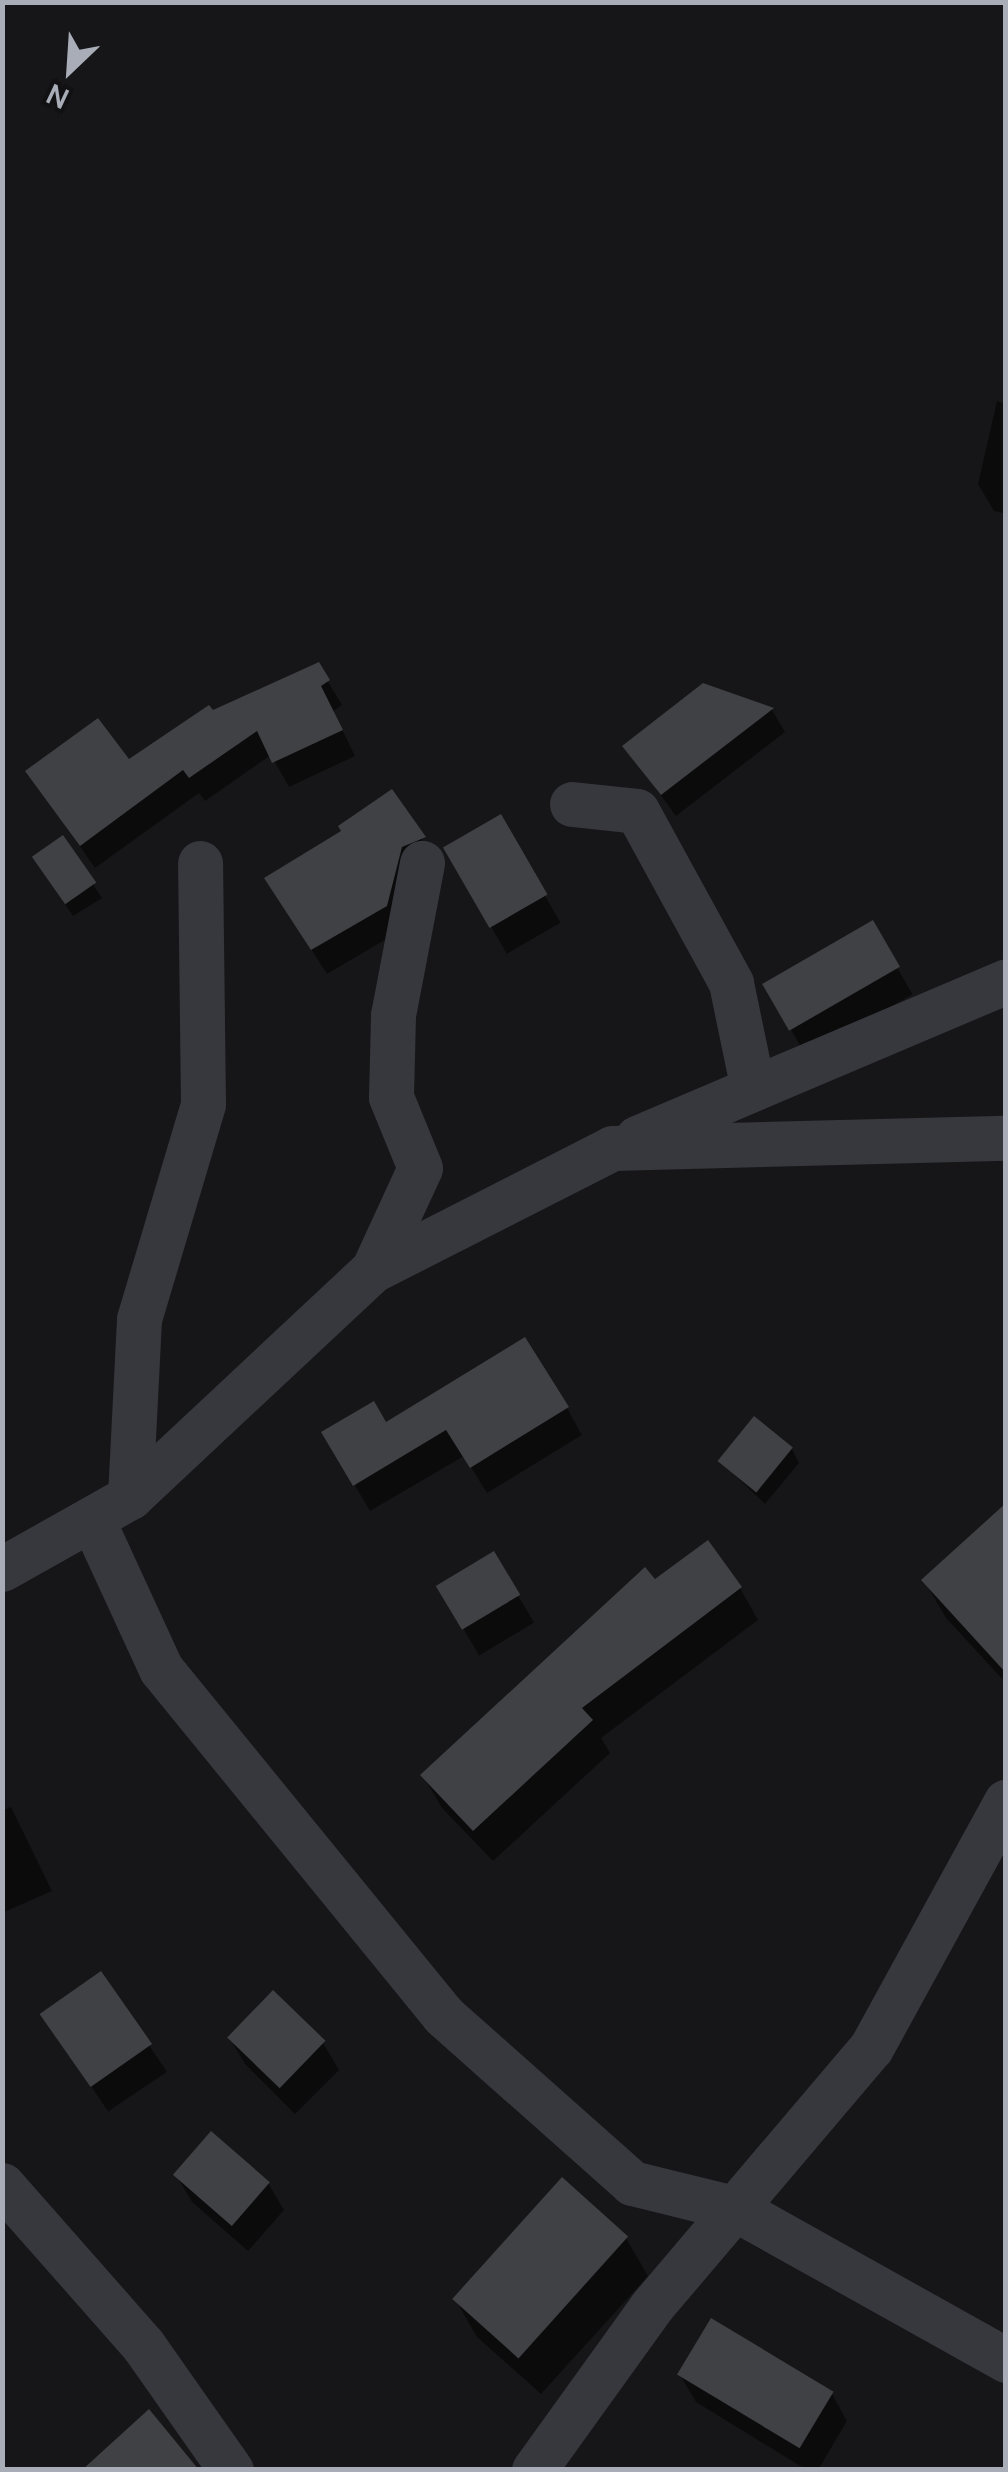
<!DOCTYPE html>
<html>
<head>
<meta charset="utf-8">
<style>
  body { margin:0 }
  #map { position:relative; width:1008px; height:2472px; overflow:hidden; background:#161618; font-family:Manrope,sans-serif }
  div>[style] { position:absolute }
  .shadow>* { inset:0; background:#0007; transform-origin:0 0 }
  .building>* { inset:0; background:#404145; transform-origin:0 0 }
  .street>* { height:45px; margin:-22.5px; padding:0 22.5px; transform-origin:22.5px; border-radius:22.5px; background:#37383d }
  span { translate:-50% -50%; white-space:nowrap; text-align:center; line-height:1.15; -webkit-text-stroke:10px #111113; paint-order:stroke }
  .frame { position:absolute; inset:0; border:5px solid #a8adb8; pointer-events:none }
  .north { position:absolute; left:20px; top:20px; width:100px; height:100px; -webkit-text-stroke:8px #111113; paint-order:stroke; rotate:205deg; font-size:28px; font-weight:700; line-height:40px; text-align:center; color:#a8adb8 }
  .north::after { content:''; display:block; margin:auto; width:35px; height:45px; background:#a8adb8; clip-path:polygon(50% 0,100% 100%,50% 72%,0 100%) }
</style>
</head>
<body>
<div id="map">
  <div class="shadow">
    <div style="clip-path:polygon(997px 401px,1006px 404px,1006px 514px,994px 511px,978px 484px)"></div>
    <div style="clip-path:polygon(318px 665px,342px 705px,333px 711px,355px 756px,289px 787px,271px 755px,205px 801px,199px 793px,95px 868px,28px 772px,128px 763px,212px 713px)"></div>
    <div style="clip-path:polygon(704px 686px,772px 710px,785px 732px,676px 816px,625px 747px)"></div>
    <div style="clip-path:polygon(391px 792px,438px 863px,400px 931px,327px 974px,282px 904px,344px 832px)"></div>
    <div style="left:500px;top:818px;width:121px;height:62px;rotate:60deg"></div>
    <div style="clip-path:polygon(62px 838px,102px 898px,73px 916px,42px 870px)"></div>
    <div style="left:872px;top:924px;width:81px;height:123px;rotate:60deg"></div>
    <div style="clip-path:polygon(567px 1408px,582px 1435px,487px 1493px,464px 1456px,370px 1511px,324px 1433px)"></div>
    <div style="clip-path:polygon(792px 1449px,799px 1463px,765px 1504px,720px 1461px)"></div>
    <div style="clip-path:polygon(1006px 1532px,1006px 1683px,946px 1618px,924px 1580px)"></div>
    <div style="left:493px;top:1554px;width:80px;height:64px;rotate:59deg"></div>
    <div style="clip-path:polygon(654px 1583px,740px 1588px,758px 1620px,601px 1738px,610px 1753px,493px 1861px,442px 1808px,423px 1776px)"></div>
    <div style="clip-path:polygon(11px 1807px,52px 1891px,2px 1913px,2px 1811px)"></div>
    <div style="left:101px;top:1974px;width:118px;height:71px;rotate:56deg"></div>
    <div style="clip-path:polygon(273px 1993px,323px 2043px,339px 2070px,295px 2114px,245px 2064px,229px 2037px)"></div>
    <div style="clip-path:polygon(176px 2175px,268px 2183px,284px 2210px,248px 2251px,192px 2202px)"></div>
    <div style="clip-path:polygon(626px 2238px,648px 2276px,541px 2394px,477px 2337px,455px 2299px)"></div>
    <div style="clip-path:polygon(680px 2375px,832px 2394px,847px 2421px,818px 2470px,807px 2470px,696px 2402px)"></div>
  </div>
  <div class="building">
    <div style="clip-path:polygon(319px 662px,330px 680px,321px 686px,343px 730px,272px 763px,257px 731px,189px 778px,183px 770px,80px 846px,25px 771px,98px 718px,129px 759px,209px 705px,213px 710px)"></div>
    <div style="clip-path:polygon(703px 683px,774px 708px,661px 795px,622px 746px)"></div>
    <div style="clip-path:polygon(392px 789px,426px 837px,402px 847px,387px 906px,311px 950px,264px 878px,341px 831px,338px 826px)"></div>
    <div style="left:501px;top:814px;width:93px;height:67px;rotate:60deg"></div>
    <div style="left:63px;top:835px;width:58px;height:38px;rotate:55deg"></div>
    <div style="left:873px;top:920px;width:54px;height:128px;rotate:60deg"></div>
    <div style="clip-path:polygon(525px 1337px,569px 1407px,470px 1468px,446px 1430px,353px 1486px,321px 1432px,374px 1401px,386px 1422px)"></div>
    <div style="left:754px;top:1416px;width:50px;height:58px;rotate:39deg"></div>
    <div style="clip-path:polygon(1006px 1503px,1006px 1673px,921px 1580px)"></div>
    <div style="clip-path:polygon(708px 1540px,742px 1587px,582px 1708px,593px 1720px,473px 1831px,420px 1775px,645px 1567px,655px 1579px)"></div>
    <div style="left:494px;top:1551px;width:51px;height:68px;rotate:59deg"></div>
    <div style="left:101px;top:1971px;width:89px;height:75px;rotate:55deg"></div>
    <div style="left:273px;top:1990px;width:73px;height:66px;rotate:44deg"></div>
    <div style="left:211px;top:2131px;width:78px;height:58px;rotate:41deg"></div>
    <div style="left:562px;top:2177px;width:89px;height:164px;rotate:42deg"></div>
    <div style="left:711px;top:2318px;width:143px;height:66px;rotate:31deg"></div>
    <div style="clip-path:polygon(149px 2409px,199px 2470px,82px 2470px)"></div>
  </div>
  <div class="street">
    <div style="left:572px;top:804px;width:65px;rotate:6.1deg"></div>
    <div style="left:637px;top:811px;width:196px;rotate:61.3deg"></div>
    <div style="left:731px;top:983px;width:108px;rotate:78.3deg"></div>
    <div style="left:637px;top:1138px;width:401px;rotate:-23deg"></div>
    <div style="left:373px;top:1270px;width:112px;rotate:-65.3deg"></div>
    <div style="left:420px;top:1168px;width:77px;rotate:-112.2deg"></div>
    <div style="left:391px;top:1097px;width:82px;rotate:-88.6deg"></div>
    <div style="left:393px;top:1015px;width:155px;rotate:-79.2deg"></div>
    <div style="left:130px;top:1497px;width:178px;rotate:-87.1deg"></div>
    <div style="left:139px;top:1319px;width:224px;rotate:-73.4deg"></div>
    <div style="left:203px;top:1104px;width:241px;rotate:-90.7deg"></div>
    <div style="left:92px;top:1519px;width:165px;rotate:65.3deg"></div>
    <div style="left:161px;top:1669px;width:446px;rotate:50.8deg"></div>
    <div style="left:443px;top:2015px;width:253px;rotate:41.6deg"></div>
    <div style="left:632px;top:2183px;width:105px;rotate:13.8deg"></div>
    <div style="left:734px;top:2208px;width:312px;rotate:29.2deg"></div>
    <div style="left:2px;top:1569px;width:147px;rotate:-29.4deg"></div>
    <div style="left:130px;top:1497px;width:333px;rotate:-43.1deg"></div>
    <div style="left:373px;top:1270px;width:268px;rotate:-27deg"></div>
    <div style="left:612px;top:1148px;width:394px;rotate:-1.5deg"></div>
    <div style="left:2px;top:2185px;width:213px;rotate:48.6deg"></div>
    <div style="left:143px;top:2345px;width:153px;rotate:54.9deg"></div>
    <div style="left:534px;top:2470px;width:201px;rotate:-54.3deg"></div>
    <div style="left:651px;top:2307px;width:340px;rotate:-49.7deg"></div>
    <div style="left:871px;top:2048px;width:281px;rotate:-61.3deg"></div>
  </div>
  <div class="frame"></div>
  <div class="north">N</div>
</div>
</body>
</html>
